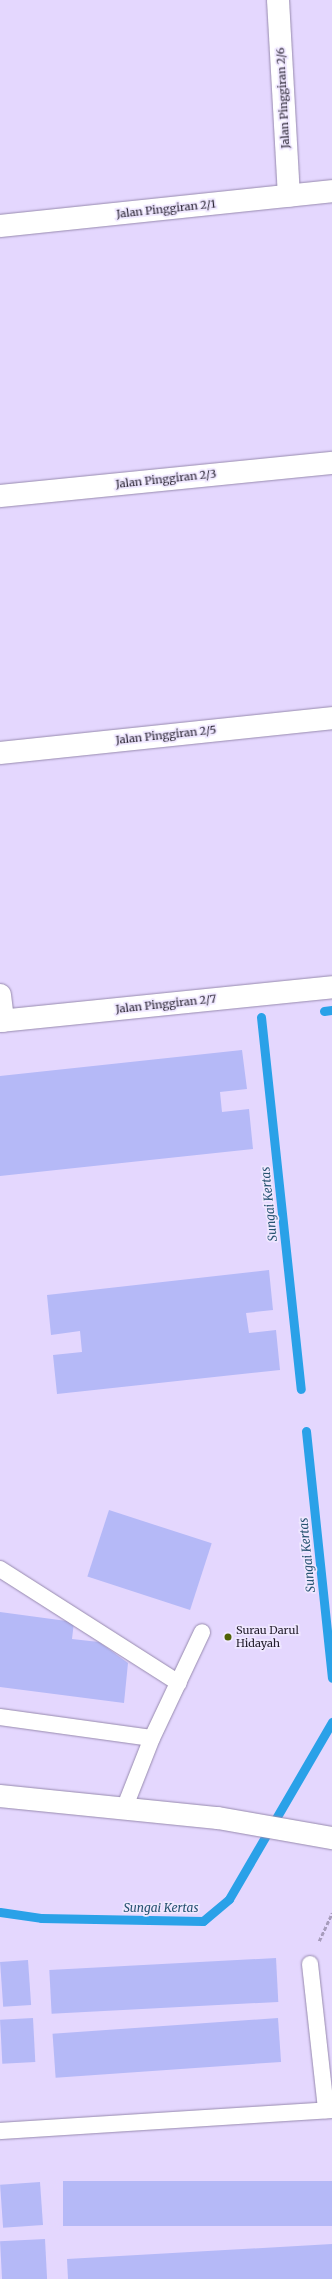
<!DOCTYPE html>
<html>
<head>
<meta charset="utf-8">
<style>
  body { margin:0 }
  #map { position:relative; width:332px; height:2279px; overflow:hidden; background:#e4d7fe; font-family:Merriweather,serif }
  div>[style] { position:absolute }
  .stream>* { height:9px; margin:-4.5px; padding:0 4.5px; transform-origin:4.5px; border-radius:4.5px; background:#2aa1e8 }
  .building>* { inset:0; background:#b5b9f7; transform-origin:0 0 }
  .path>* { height:2.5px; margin-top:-1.25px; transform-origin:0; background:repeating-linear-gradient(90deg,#a79cbc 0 4px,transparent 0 6px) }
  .roads { filter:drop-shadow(0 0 1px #978aae) drop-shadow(0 0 1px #978aae) }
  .lane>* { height:16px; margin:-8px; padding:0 8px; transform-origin:8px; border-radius:8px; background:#fff }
  .street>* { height:22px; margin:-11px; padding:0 11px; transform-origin:11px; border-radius:11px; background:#fff }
  .dots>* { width:11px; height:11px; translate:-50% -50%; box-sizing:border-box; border:2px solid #efe7ff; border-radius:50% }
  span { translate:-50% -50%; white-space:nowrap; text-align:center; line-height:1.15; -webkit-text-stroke:3.5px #efe7ff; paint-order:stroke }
  .street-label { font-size:11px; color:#221d2b }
  .poi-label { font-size:11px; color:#221d2b }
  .left { translate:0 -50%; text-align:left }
  .water-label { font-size:12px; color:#275371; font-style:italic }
</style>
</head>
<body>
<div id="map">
  <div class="stream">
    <div style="left:324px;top:1011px;width:8px;rotate:-7deg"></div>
    <div style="left:261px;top:1017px;width:374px;rotate:83.9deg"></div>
    <div style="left:306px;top:1431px;width:248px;rotate:84deg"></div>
    <div style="left:0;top:1912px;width:41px;rotate:8.3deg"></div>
    <div style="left:41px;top:1918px;width:162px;rotate:1.1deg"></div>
    <div style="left:203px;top:1921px;width:34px;rotate:-40deg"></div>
    <div style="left:229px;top:1899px;width:205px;rotate:-59.8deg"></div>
  </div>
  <div class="building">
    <div style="clip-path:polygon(242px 1050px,247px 1089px,220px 1092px,222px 1112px,249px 1109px,253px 1149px,0 1176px,0 1076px)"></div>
    <div style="clip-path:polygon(269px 1270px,273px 1310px,246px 1313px,249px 1333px,276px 1330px,280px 1370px,57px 1394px,53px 1355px,82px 1352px,80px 1331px,51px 1335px,47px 1295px)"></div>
    <div style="left:109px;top:1510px;width:108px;height:70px;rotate:18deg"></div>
    <div style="clip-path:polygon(0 1612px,74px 1622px,72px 1639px,99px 1642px,128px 1663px,124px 1703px,0 1687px)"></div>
    <div style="left:276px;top:1958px;width:44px;height:227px;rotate:87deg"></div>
    <div style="left:28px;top:1960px;width:45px;height:28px;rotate:86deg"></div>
    <div style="left:33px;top:2018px;width:44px;height:33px;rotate:87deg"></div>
    <div style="left:278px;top:2018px;width:44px;height:226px;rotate:86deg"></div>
    <div style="left:332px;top:2181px;width:45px;height:269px;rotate:90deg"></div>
    <div style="left:40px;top:2182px;width:43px;height:40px;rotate:86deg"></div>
    <div style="left:45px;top:2239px;width:40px;height:45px;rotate:87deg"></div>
    <div style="clip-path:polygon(332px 2244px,332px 2279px,68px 2279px,67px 2259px)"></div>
  </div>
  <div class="path">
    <div style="left:319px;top:1941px;width:31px;rotate:-65deg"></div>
  </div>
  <div class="roads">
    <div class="lane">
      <div style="left:0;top:1569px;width:212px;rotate:32.5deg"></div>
      <div style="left:0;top:1717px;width:153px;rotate:7.9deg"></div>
      <div style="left:124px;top:1809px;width:76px;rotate:-68.5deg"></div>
      <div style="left:152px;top:1738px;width:117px;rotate:-64.7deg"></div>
      <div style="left:310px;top:1964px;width:147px;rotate:83.7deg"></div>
      <div style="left:0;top:2131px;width:333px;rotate:-3.6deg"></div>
    </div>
    <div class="street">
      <div style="left:278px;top:0;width:196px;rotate:86.8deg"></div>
      <div style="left:0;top:226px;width:334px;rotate:-6deg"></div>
      <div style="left:0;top:496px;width:334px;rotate:-5.7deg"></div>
      <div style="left:0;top:753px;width:334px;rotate:-6deg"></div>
      <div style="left:0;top:995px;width:26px;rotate:83deg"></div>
      <div style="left:0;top:1021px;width:334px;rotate:-5.8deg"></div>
      <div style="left:0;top:1796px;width:219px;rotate:5.8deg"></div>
      <div style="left:218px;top:1818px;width:116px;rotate:10deg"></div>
    </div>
  </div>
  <div class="dots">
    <div style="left:228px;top:1637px;background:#506106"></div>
  </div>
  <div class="street-label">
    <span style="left:283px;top:98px;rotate:-93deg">Jalan Pinggiran 2/6</span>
    <span style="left:166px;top:209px;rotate:-6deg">Jalan Pinggiran 2/1</span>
    <span style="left:166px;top:479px;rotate:-6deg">Jalan Pinggiran 2/3</span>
    <span style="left:166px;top:735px;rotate:-6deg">Jalan Pinggiran 2/5</span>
    <span style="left:166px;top:1004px;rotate:-6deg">Jalan Pinggiran 2/7</span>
  </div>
  <div class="poi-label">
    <span class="left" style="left:236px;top:1637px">Surau Darul<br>Hidayah</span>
  </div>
  <div class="water-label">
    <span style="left:269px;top:1204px;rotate:-96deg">Sungai Kertas</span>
    <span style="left:307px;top:1555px;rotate:-96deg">Sungai Kertas</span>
    <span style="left:161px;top:1908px">Sungai Kertas</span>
  </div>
</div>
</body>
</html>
